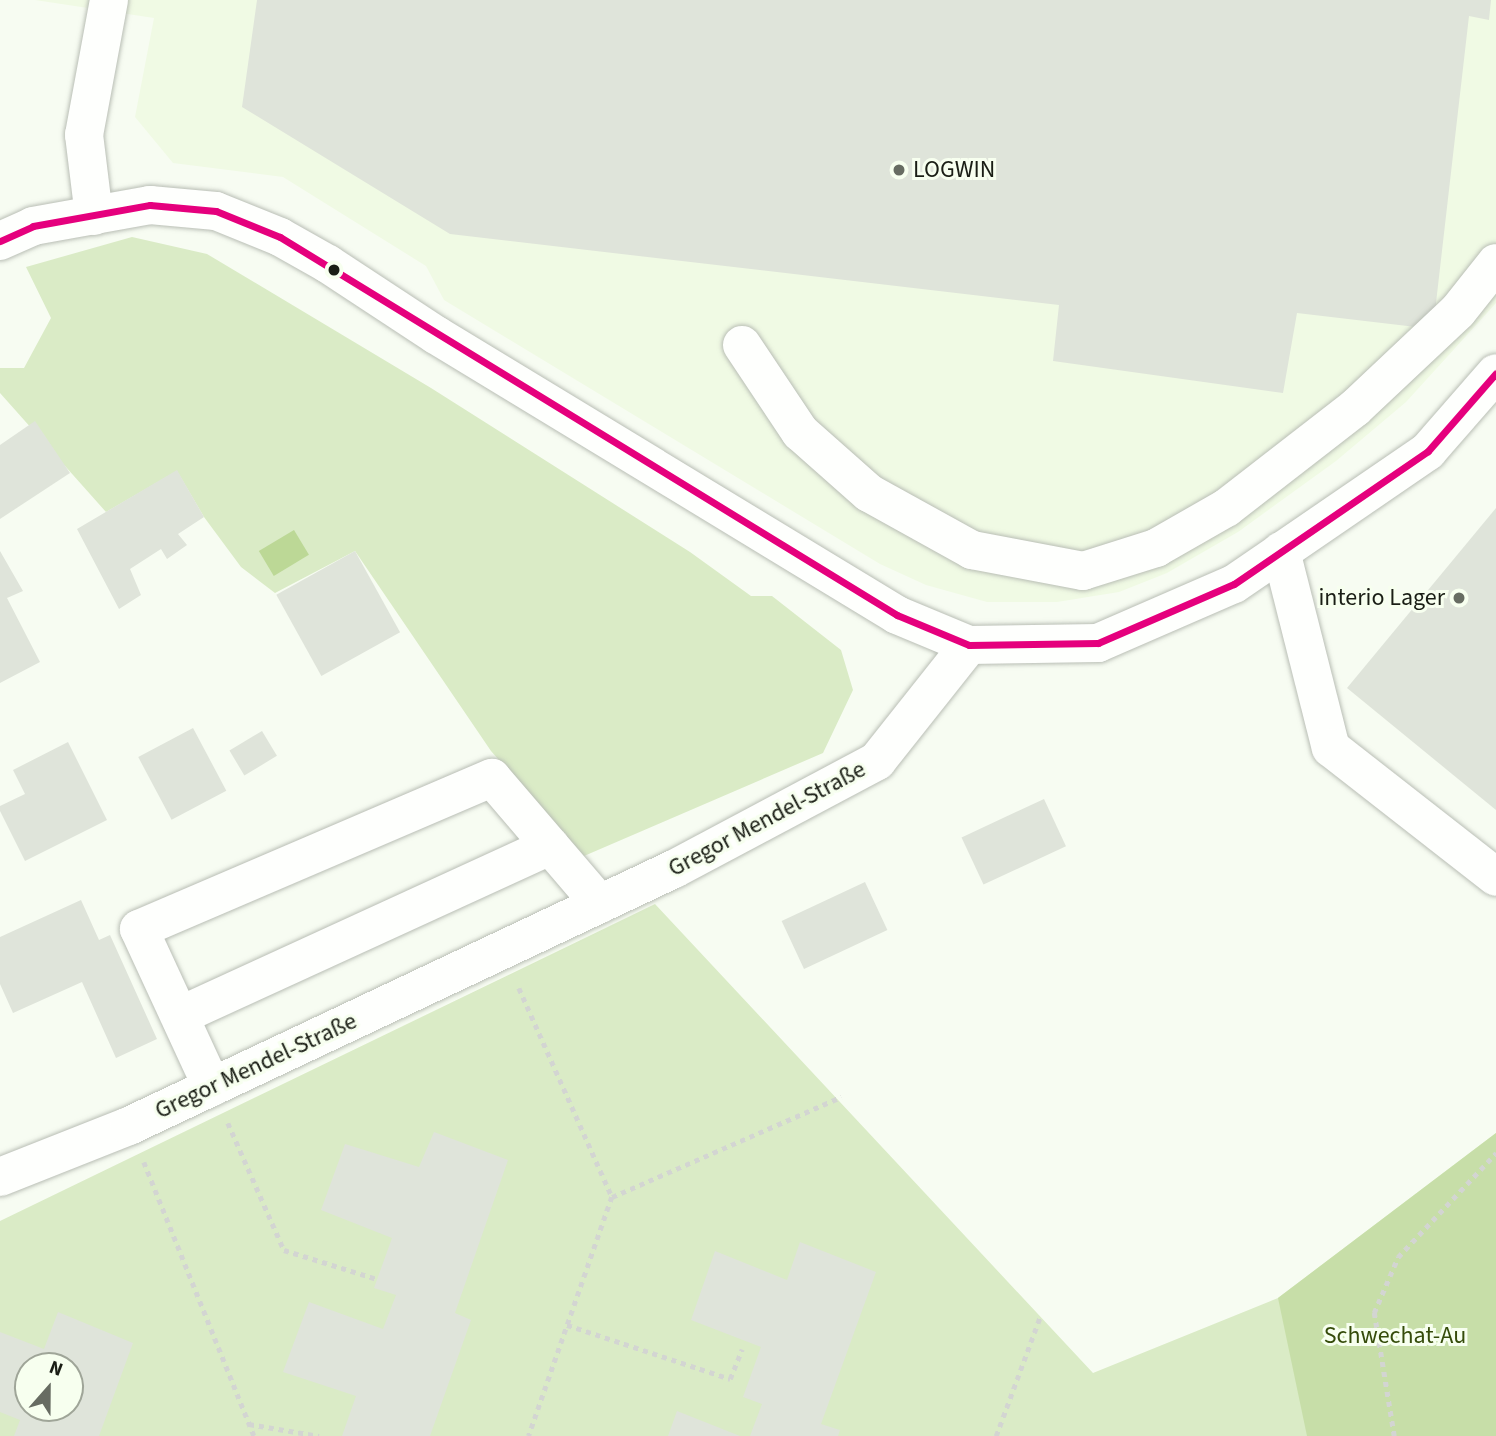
<!DOCTYPE html>
<html>
<head>
<meta charset="utf-8">
<style>
  body { margin:0 }
  #map { position:relative; width:1496px; height:1436px; overflow:hidden; background:#f7fcf2; font-family:"Source Sans 3",sans-serif }
  div>[style] { position:absolute }
  .built>* { inset:0; background:#f0fae4 }
  .green>* { inset:0; background:#daebc6 }
  .forest>* { inset:0; background:#c7dea8 }
  .water>* { inset:0; background:#bcd896; transform-origin:0 0 }
  .building>* { inset:0; background:#dfe4da; transform-origin:0 0 }
  .path>* { height:4.5px; margin-top:-2.25px; transform-origin:0; background:repeating-linear-gradient(90deg,#d3d5d2 0 5px,transparent 0 10px) }
  .roads { filter:drop-shadow(0 0 2px #b9beb5) drop-shadow(0 0 2px #b9beb5) }
  .minor>* { height:38px; margin:-19px; padding:0 19px; transform-origin:19px; border-radius:19px; background:#fefffd }
  .bus-1>* { height:7px; margin:-3.5px; padding:0 3.5px; transform-origin:3.5px; border-radius:3.5px; background:#e5007d }
  .dots>* { width:19px; height:19px; translate:-50% -50%; box-sizing:border-box; border:4px solid #f7ffef; border-radius:50% }
  span { translate:-50% -50%; white-space:nowrap; text-align:center; line-height:1.15; -webkit-text-stroke:6px #f7ffef; paint-order:stroke }
  .poi-label { font-size:24px; color:#1a1e15 }
  .left { translate:0 -50%; text-align:left }
  .right { translate:-100% -50%; text-align:right }
  .street-label { font-size:24px; color:#1a1e15 }
  .park-label { font-size:24px; color:#354c0a }
  .north { position:absolute; left:14px; top:1352px; width:70px; height:70px; box-sizing:border-box; background:#f7ffef; border:2px solid #9fa598; border-radius:50%; rotate:21deg; font-size:19px; font-weight:700; line-height:28px; text-align:center; color:#1a1e15 }
  .north::after { content:''; display:block; margin:auto; width:24px; height:32px; background:#676c62; clip-path:polygon(50% 0,100% 100%,50% 72%,0 100%) }
</style>
</head>
<body>
<div id="map">
  <div class="built">
    <div style="clip-path:polygon(35px 0,1496px 0,1496px 303px,1406px 402px,1336px 461px,1238px 532px,1167px 573px,1119px 592px,1057px 602px,987px 602px,926px 585px,880px 564px,444px 300px,426px 266px,283px 177px,173px 163px,135px 117px,154px 18px)"></div>
  </div>
  <div class="green">
    <div style="clip-path:polygon(132px 237px,207px 254px,431px 388px,690px 552px,751px 596px,772px 596px,841px 650px,853px 690px,823px 753px,584px 856px,491px 751px,355px 551px,275px 593px,241px 567px,204px 517px,177px 471px,106px 512px,0 393px,0 368px,24px 368px,51px 318px,26px 267px)"></div>
    <div style="clip-path:polygon(evenodd,655px 904px,1093px 1373px,1278px 1298px,1496px 1133px,1496px 1436px,0 1436px,0 1221px,655px 904px,28px 1366px,70px 1366px,70px 1408px,28px 1408px,28px 1366px)"></div>
  </div>
  <div class="forest">
    <div style="clip-path:polygon(1496px 1133px,1496px 1436px,1307px 1436px,1278px 1298px)"></div>
  </div>
  <div class="water">
    <div style="left:294px;top:530px;width:29px;height:41px;rotate:59deg"></div>
  </div>
  <div class="building">
    <div style="clip-path:polygon(257px 0,1491px 0,1489px 20px,1469px 16px,1433px 329px,1297px 313px,1283px 393px,1053px 361px,1059px 305px,450px 234px,242px 107px)"></div>
    <div style="clip-path:polygon(35px 421px,70px 473px,0 519px,0 445px)"></div>
    <div style="clip-path:polygon(177px 470px,204px 517px,178px 534px,187px 545px,167px 559px,161px 549px,130px 569px,141px 595px,119px 609px,77px 529px)"></div>
    <div style="clip-path:polygon(1496px 508px,1496px 810px,1347px 688px)"></div>
    <div style="clip-path:polygon(0 551px,23px 591px,7px 598px,40px 662px,0 683px)"></div>
    <div style="left:355px;top:551px;width:93px;height:90px;rotate:61deg"></div>
    <div style="left:193px;top:728px;width:71px;height:62px;rotate:62deg"></div>
    <div style="left:262px;top:731px;width:29px;height:38px;rotate:59deg"></div>
    <div style="clip-path:polygon(68px 742px,107px 820px,25px 861px,0 811px,0 806px,25px 794px,13px 770px)"></div>
    <div style="left:1044px;top:799px;width:52px;height:91px;rotate:65deg"></div>
    <div style="left:865px;top:882px;width:53px;height:92px;rotate:65deg"></div>
    <div style="clip-path:polygon(81px 900px,99px 940px,110px 935px,157px 1039px,116px 1058px,82px 982px,13px 1013px,0 984px,0 937px)"></div>
    <div style="clip-path:polygon(434px 1132px,508px 1160px,455px 1313px,471px 1320px,430px 1436px,342px 1436px,356px 1396px,283px 1372px,309px 1302px,383px 1329px,396px 1295px,374px 1288px,392px 1238px,321px 1210px,345px 1144px,419px 1167px)"></div>
    <div style="clip-path:polygon(800px 1242px,876px 1272px,821px 1424px,840px 1430px,838px 1436px,750px 1436px,762px 1404px,743px 1397px,761px 1347px,691px 1320px,715px 1251px,787px 1280px)"></div>
    <div style="clip-path:polygon(evenodd,58px 1312px,133px 1343px,99px 1436px,14px 1436px,20px 1420px,0 1412px,0 1332px,44px 1349px,58px 1312px,28px 1366px,70px 1366px,70px 1408px,28px 1408px,28px 1366px)"></div>
    <div style="clip-path:polygon(677px 1411px,740px 1436px,668px 1436px)"></div>
  </div>
  <div class="path">
    <div style="left:519px;top:988px;width:229px;rotate:66deg"></div>
    <div style="left:612px;top:1197px;width:253px;rotate:109.2deg"></div>
    <div style="left:228px;top:1123px;width:139px;rotate:66.2deg"></div>
    <div style="left:284px;top:1250px;width:97px;rotate:17.3deg"></div>
    <div style="left:144px;top:1162px;width:295px;rotate:68.1deg"></div>
    <div style="left:612px;top:1197px;width:250px;rotate:-23.6deg"></div>
    <div style="left:567px;top:1325px;width:172px;rotate:18.3deg"></div>
    <div style="left:730px;top:1379px;width:32px;rotate:-68deg"></div>
    <div style="left:249px;top:1424px;width:71px;rotate:9.7deg"></div>
    <div style="left:996px;top:1436px;width:127px;rotate:-69.7deg"></div>
    <div style="left:1394px;top:1436px;width:125px;rotate:-99.2deg"></div>
    <div style="left:1374px;top:1313px;width:61px;rotate:-66.8deg"></div>
    <div style="left:1398px;top:1257px;width:143px;rotate:-46.7deg"></div>
  </div>
  <div class="roads">
    <div class="minor">
      <div style="left:94px;top:216px;width:82px;rotate:-97deg"></div>
      <div style="left:84px;top:135px;width:137px;rotate:-79.5deg"></div>
      <div style="left:0;top:241px;width:36px;rotate:-24deg"></div>
      <div style="left:33px;top:226px;width:119px;rotate:-10.2deg"></div>
      <div style="left:150px;top:205px;width:66px;rotate:5.2deg"></div>
      <div style="left:216px;top:211px;width:69px;rotate:22.1deg"></div>
      <div style="left:280px;top:237px;width:55px;rotate:29.4deg"></div>
      <div style="left:328px;top:264px;width:129px;rotate:33.3deg"></div>
      <div style="left:436px;top:335px;width:539px;rotate:31.27deg"></div>
      <div style="left:897px;top:615px;width:78px;rotate:22.6deg"></div>
      <div style="left:969px;top:645px;width:129px;rotate:-0.9deg"></div>
      <div style="left:1098px;top:643px;width:148px;rotate:-23.5deg"></div>
      <div style="left:1234px;top:584px;width:235px;rotate:-34.4deg"></div>
      <div style="left:1428px;top:451px;width:103px;rotate:-48.9deg"></div>
      <div style="left:742px;top:345px;width:105px;rotate:56.3deg"></div>
      <div style="left:800px;top:432px;width:92px;rotate:41.5deg"></div>
      <div style="left:869px;top:493px;width:118px;rotate:29deg"></div>
      <div style="left:972px;top:550px;width:113px;rotate:10.7deg"></div>
      <div style="left:1083px;top:571px;width:77px;rotate:-17.5deg"></div>
      <div style="left:1156px;top:548px;width:81px;rotate:-29.7deg"></div>
      <div style="left:1226px;top:508px;width:163px;rotate:-37.8deg"></div>
      <div style="left:1355px;top:408px;width:141px;rotate:-43.3deg"></div>
      <div style="left:1458px;top:311px;width:61px;rotate:-51.6deg"></div>
      <div style="left:1281px;top:551px;width:203px;rotate:75.8deg"></div>
      <div style="left:1331px;top:748px;width:209px;rotate:38deg"></div>
      <div style="left:181px;top:1015px;width:406px;rotate:-24.6deg"></div>
      <div style="left:212px;top:1087px;width:174px;rotate:-114.8deg"></div>
      <div style="left:139px;top:929px;width:384px;rotate:-23.2deg"></div>
      <div style="left:492px;top:778px;width:166px;rotate:49.4deg"></div>
      <div style="left:0;top:1177px;width:139px;rotate:-21.6deg"></div>
      <div style="left:129px;top:1126px;width:603px;rotate:-25.25deg"></div>
      <div style="left:674px;top:869px;width:230px;rotate:-28deg"></div>
      <div style="left:877px;top:761px;width:148px;rotate:-51.6deg"></div>
    </div>
  </div>
  <div class="bus-1">
    <div style="left:0;top:241px;width:36px;rotate:-24deg"></div>
    <div style="left:33px;top:226px;width:119px;rotate:-10.2deg"></div>
    <div style="left:150px;top:205px;width:66px;rotate:5.2deg"></div>
    <div style="left:216px;top:211px;width:69px;rotate:22.1deg"></div>
    <div style="left:280px;top:237px;width:724px;rotate:31.49deg"></div>
    <div style="left:897px;top:615px;width:78px;rotate:22.6deg"></div>
    <div style="left:969px;top:645px;width:129px;rotate:-0.9deg"></div>
    <div style="left:1098px;top:643px;width:148px;rotate:-23.5deg"></div>
    <div style="left:1234px;top:584px;width:235px;rotate:-34.4deg"></div>
    <div style="left:1428px;top:451px;width:103px;rotate:-48.9deg"></div>
  </div>
  <div class="dots">
    <div style="left:899px;top:170px;background:#676c62"></div>
    <div style="left:334px;top:270px;background:#1a1e15"></div>
    <div style="left:1459px;top:598px;background:#676c62"></div>
  </div>
  <div class="poi-label">
    <span class="left" style="left:913px;top:170px">LOGWIN</span>
    <span class="right" style="left:1445px;top:598px">interio Lager</span>
  </div>
  <div class="street-label">
    <span style="left:767px;top:819px;rotate:-28deg">Gregor Mendel-Straße</span>
    <span style="left:256px;top:1066px;rotate:-25deg">Gregor Mendel-Straße</span>
  </div>
  <div class="park-label">
    <span style="left:1395px;top:1336px">Schwechat-Au</span>
  </div>
  <div class="north">N</div>
</div>
</body>
</html>
